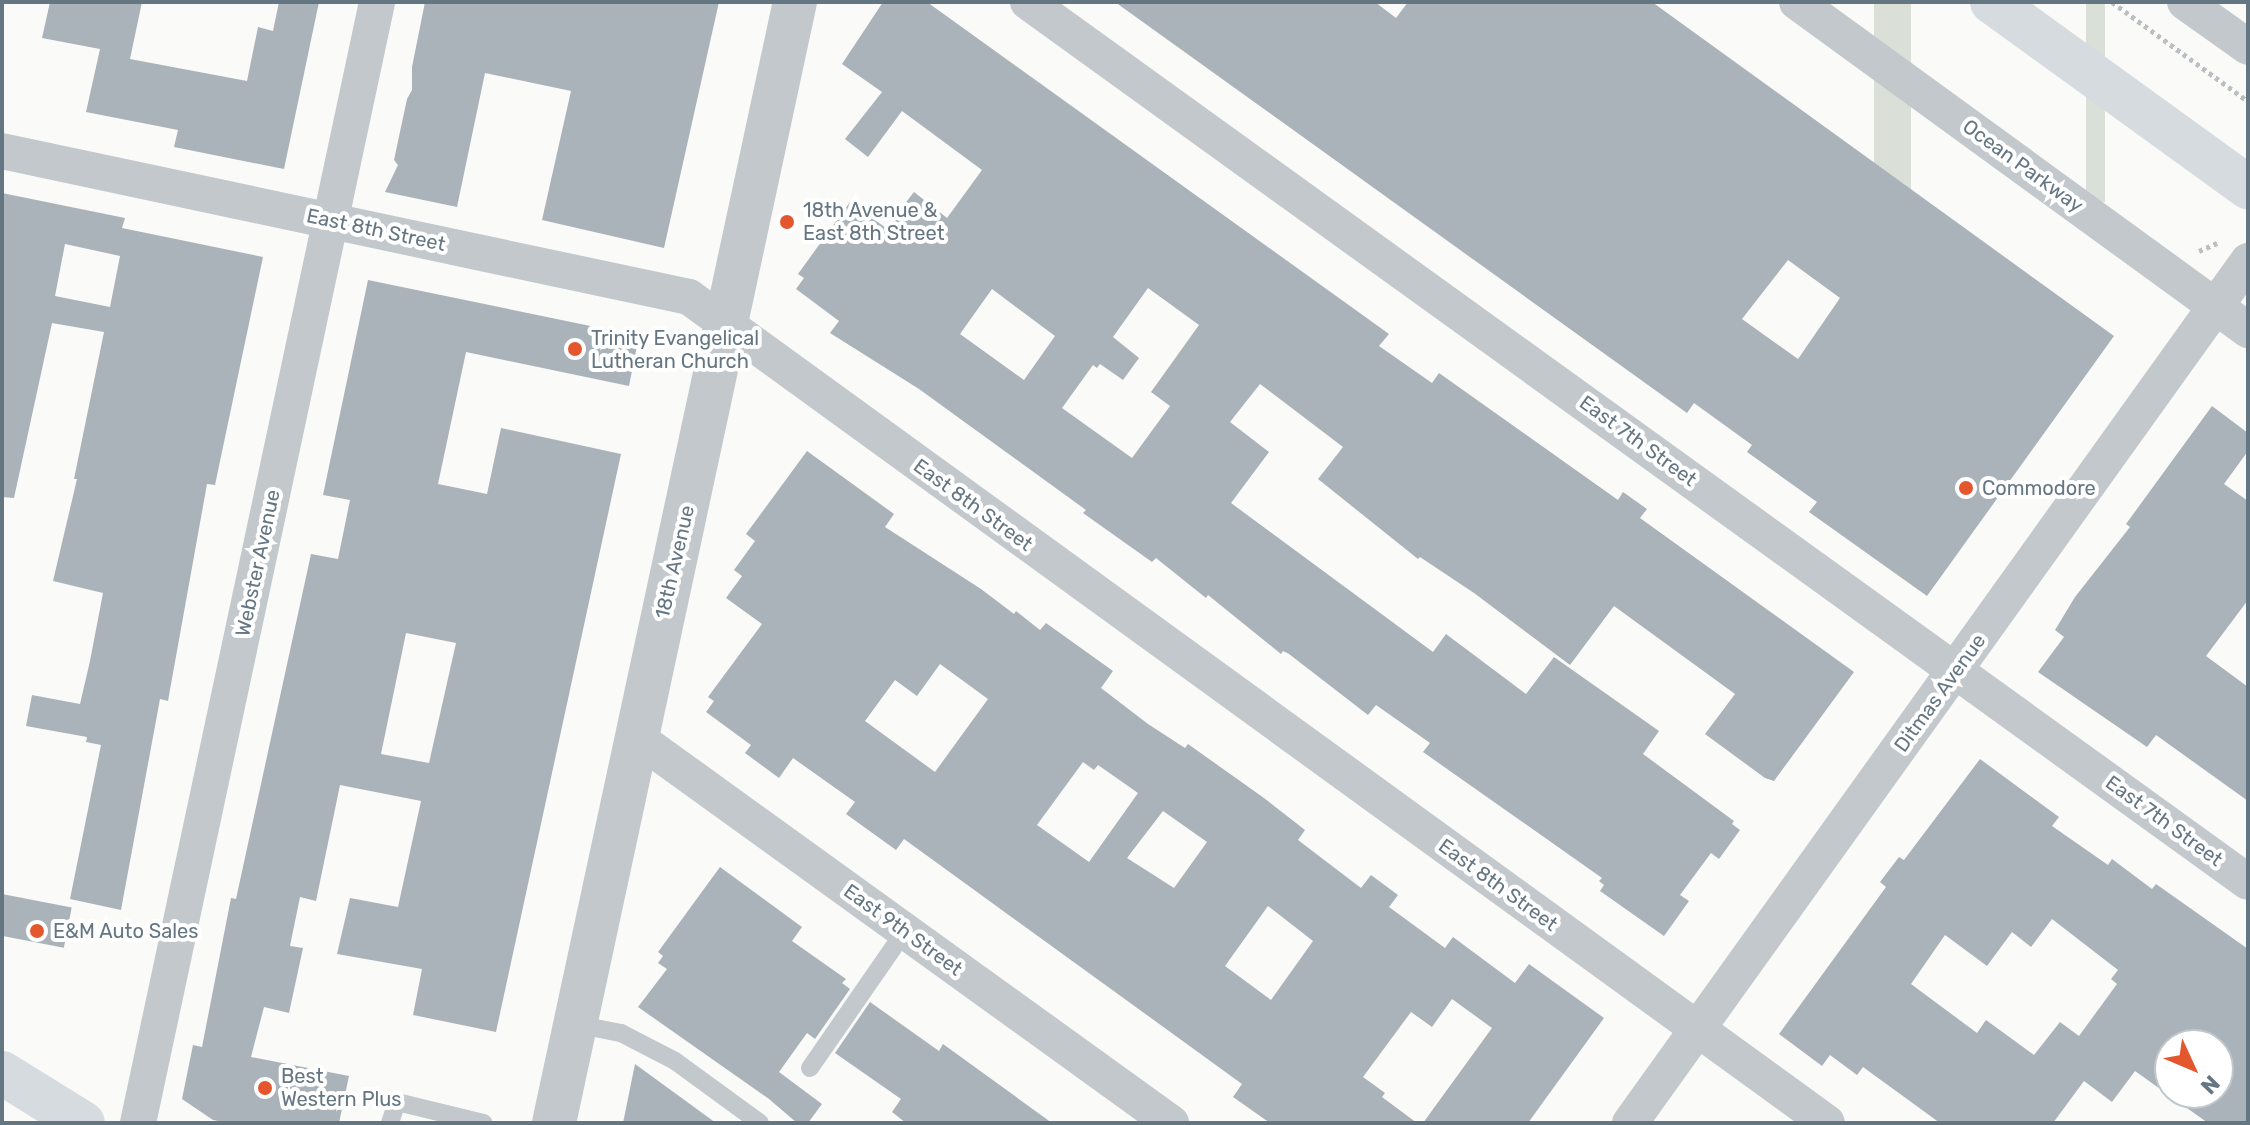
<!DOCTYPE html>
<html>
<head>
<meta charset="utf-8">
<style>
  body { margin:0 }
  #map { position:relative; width:2250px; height:1125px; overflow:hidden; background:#fafaf8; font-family:Rubik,sans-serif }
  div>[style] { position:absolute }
  .green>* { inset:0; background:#dadfd7; transform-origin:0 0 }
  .building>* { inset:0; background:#aab3b9; transform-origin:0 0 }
  .path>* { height:5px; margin-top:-2.5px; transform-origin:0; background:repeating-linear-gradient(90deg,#bbbfc2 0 4px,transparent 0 8px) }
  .service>* { height:18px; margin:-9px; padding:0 9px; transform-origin:9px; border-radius:9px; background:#c3c8cc }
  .minor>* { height:36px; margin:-18px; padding:0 18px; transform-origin:18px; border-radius:18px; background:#c3c8cc }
  .tertiary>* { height:44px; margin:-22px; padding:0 22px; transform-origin:22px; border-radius:22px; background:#c3c8cc }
  .secondary>* { height:44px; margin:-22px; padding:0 22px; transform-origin:22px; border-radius:22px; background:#d6dbdf }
  .primary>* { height:44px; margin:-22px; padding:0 22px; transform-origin:22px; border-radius:22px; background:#d6dbdf }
  .dots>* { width:22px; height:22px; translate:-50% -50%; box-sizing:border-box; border:4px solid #fff; border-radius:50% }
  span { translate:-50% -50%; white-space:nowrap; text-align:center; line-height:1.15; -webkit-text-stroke:8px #fff; paint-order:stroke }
  .street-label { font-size:20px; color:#657683 }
  .poi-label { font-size:20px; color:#657683 }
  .left { translate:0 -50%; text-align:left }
  .frame { position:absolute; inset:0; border:4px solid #657683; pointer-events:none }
  .north { position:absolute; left:2154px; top:1029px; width:80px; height:80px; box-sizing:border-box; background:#fff; border:2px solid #c1c8cd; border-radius:50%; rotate:134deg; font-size:22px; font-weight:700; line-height:32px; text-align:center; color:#657683 }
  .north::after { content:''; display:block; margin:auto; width:28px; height:36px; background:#e4572e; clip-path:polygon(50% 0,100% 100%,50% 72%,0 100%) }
</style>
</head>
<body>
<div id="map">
  <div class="green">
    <div style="left:1874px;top:2px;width:37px;height:396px"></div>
    <div style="left:2086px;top:2px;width:19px;height:200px"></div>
  </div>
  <div class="building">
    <div style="clip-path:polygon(50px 2px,142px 2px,130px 59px,247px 81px,258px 27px,273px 31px,279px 2px,319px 2px,284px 169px,174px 147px,178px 130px,86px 112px,100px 49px,42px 38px)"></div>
    <div style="clip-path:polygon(425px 2px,719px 2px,664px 248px,542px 220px,571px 91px,485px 73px,457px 207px,385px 192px,398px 165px,394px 160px,407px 99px,412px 90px,412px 67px)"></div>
    <div style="clip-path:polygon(evenodd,883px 2px,927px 2px,1389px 334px,1379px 346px,1432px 383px,1439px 373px,1618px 500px,1623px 492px,1647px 509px,1640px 518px,1854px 672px,1774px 781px,1765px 778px,1705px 734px,1735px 694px,1614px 606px,1570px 665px,1474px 593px,1420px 557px,1418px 559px,1318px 479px,1343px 447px,1260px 384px,1230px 422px,1269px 452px,1231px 503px,1433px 652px,1446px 634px,1526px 694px,1554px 657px,1659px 731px,1643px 754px,1734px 821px,1732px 824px,1740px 830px,1719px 859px,1711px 853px,1680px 895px,1689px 901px,1664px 936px,1600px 891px,1604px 885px,1599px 881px,1602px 878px,1423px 752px,1430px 743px,1376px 705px,1368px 715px,1289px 654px,1283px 651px,1281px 654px,1208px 595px,1206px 598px,1156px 558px,1152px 562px,1083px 513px,1086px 510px,919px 389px,830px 333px,839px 321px,796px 289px,804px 278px,798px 274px,850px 202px,886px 228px,914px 192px,947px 218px,982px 170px,902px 111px,868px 157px,845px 139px,882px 92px,842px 64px,883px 2px,1148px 288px,1199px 325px,1151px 392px,1170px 406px,1132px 458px,1062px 408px,1093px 365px,1097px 368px,1100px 364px,1123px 380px,1139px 358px,1113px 337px,1148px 288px,883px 2px,992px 289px,1055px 336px,1024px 380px,960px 334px,992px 289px)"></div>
    <div style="clip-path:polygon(evenodd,1115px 2px,1375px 2px,1396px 18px,1408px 2px,1652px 2px,2114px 336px,1927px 596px,1809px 512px,1817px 502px,1747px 452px,1752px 445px,1694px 403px,1687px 413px,1115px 2px,1788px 260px,1840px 298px,1798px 359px,1742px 319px,1788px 260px)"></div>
    <div style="clip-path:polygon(evenodd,2px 193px,125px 218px,122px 228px,263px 257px,215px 485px,207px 484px,168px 701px,160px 699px,121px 910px,70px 899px,101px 745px,86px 742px,87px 737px,26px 726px,32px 695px,80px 704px,90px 661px,103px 593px,53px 581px,77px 479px,74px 479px,104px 332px,52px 323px,14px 498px,2px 497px,2px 193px,65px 244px,120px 256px,110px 307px,55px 296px,65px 244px)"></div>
    <div style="clip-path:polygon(evenodd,368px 280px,639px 336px,629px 386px,466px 352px,438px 484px,487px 494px,501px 428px,621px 454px,496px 1032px,413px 1015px,422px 969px,337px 954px,350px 898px,398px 907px,421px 801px,340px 785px,316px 901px,300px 897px,290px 946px,303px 948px,289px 1013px,264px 1007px,251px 1057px,349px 1076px,339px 1123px,230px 1123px,213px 1120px,182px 1099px,193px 1045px,202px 1047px,231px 898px,236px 899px,311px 554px,338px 559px,350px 500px,323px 495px,368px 280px,406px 633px,456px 643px,429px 763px,381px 754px,406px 633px)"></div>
    <div style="clip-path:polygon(2212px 406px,2248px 433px,2248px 451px,2224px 484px,2248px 501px,2248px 600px,2206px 656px,2248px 687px,2248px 801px,2156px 735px,2147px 747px,2038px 672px,2064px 637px,2055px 630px,2075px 597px,2130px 527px,2126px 524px)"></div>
    <div style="clip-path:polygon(evenodd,807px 451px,894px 514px,885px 527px,981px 589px,1014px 614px,1016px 611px,1040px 630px,1046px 623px,1113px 671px,1101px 688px,1148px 724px,1185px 748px,1188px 744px,1264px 798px,1305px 830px,1298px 840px,1361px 888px,1371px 875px,1398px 895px,1389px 907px,1445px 948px,1453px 937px,1515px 983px,1529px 964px,1604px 1018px,1528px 1123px,1423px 1123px,1492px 1028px,1452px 999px,1432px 1027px,1411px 1012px,1363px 1077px,1385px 1093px,1382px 1097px,1417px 1123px,1270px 1123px,1233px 1097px,1242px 1084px,904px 839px,896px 850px,846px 814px,855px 802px,793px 758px,779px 778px,745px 753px,751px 745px,706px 712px,714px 701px,708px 697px,762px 624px,726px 598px,742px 576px,734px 570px,755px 541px,746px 534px,807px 451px,940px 664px,988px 699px,935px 772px,865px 721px,895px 680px,917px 696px,940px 664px,807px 451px,1083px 762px,1094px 770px,1098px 765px,1138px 793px,1089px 862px,1037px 825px,1083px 762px,807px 451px,1163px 811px,1207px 842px,1174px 888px,1127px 858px,1163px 811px,807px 451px,1268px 906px,1313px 941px,1271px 1000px,1225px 966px,1268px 906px)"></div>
    <div style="clip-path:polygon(evenodd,1980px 759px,2059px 817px,2052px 826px,2108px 865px,2112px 859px,2152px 889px,2156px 884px,2248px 949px,2248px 1123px,2208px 1123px,2135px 1071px,2112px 1102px,2084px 1081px,2053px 1123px,1940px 1123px,1863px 1067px,1857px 1075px,1830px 1055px,1822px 1066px,1779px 1034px,1886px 887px,1880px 882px,1899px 857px,1904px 860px,1980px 759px,2052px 919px,2118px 970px,2111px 979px,2117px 984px,2079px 1036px,2060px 1022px,2034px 1055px,1986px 1020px,1977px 1033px,1911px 984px,1945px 935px,1987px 966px,2012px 932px,2031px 947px,2052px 919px,1980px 759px,2170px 1045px,2218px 1045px,2218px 1093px,2170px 1093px,2170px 1045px)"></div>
    <div style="clip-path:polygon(720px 867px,802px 927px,792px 941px,846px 979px,842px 983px,850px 989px,815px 1039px,807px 1033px,779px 1072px,822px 1104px,808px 1123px,797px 1123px,769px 1099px,638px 1007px,667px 969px,658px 963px,663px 956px,658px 952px)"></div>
    <div style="left:2px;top:894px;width:71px;height:41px;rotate:11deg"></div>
    <div style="clip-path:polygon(870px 1002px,939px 1051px,943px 1044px,1052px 1123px,906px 1123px,892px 1112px,901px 1099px,835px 1053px)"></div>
    <div style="clip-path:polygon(635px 1064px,716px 1123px,623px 1123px)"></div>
  </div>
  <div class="path">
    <div style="left:2112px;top:2px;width:168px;rotate:36.1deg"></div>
    <div style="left:2199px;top:251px;width:20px;rotate:-24deg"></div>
  </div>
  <div class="service">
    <div style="left:575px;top:1024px;width:47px;rotate:11.1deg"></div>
    <div style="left:621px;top:1033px;width:61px;rotate:27.4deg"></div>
    <div style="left:675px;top:1061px;width:105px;rotate:36.1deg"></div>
    <div style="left:810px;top:1068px;width:167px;rotate:-55.3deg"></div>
    <div style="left:390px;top:1123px;width:22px;rotate:-72deg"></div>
    <div style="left:397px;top:1102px;width:89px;rotate:13.6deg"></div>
  </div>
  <div class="minor">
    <div style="left:1028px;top:2px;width:1504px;rotate:35.8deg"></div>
    <div style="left:1797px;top:2px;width:558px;rotate:36.03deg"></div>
    <div style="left:2185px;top:2px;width:77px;rotate:35.5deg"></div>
    <div style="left:2px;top:151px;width:702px;rotate:12deg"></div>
    <div style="left:689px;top:297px;width:1406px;rotate:35.97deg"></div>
    <div style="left:636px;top:737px;width:660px;rotate:35.81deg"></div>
    <div style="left:138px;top:1123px;width:1146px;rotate:-77.96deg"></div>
    <div style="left:1630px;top:1123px;width:1061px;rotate:-54.36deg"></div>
  </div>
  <div class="tertiary">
    <div style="left:554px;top:1123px;width:1147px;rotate:-77.87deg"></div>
  </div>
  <div class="secondary">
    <div style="left:2px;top:1073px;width:95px;rotate:31.7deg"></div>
  </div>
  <div class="primary">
    <div style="left:1992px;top:2px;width:316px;rotate:35.9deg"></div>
  </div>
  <div class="dots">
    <div style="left:787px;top:222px;background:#e4572e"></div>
    <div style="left:575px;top:349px;background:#e4572e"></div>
    <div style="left:1966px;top:488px;background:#e4572e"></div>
    <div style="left:37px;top:931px;background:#e4572e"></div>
    <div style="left:265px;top:1088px;background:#e4572e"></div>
  </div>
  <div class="street-label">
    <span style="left:2023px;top:166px;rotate:36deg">Ocean Parkway</span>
    <span style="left:376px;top:230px;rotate:12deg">East 8th Street</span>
    <span style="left:1638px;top:441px;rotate:36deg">East 7th Street</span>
    <span style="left:973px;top:505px;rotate:36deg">East 8th Street</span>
    <span style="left:675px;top:562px;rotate:-77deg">18th Avenue</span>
    <span style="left:258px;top:563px;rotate:-78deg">Webster Avenue</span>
    <span style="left:1940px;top:693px;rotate:-54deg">Ditmas Avenue</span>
    <span style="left:2164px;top:821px;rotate:36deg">East 7th Street</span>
    <span style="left:1498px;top:885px;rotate:36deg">East 8th Street</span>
    <span style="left:903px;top:930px;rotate:36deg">East 9th Street</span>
  </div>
  <div class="poi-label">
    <span class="left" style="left:803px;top:222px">18th Avenue &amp;<br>East 8th Street</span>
    <span class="left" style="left:591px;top:350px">Trinity Evangelical<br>Lutheran Church</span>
    <span class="left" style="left:1982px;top:488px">Commodore</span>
    <span class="left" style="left:53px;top:931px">E&amp;M Auto Sales</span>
    <span class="left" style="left:281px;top:1088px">Best<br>Western Plus</span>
  </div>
  <div class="frame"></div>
  <div class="north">N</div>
</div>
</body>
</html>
